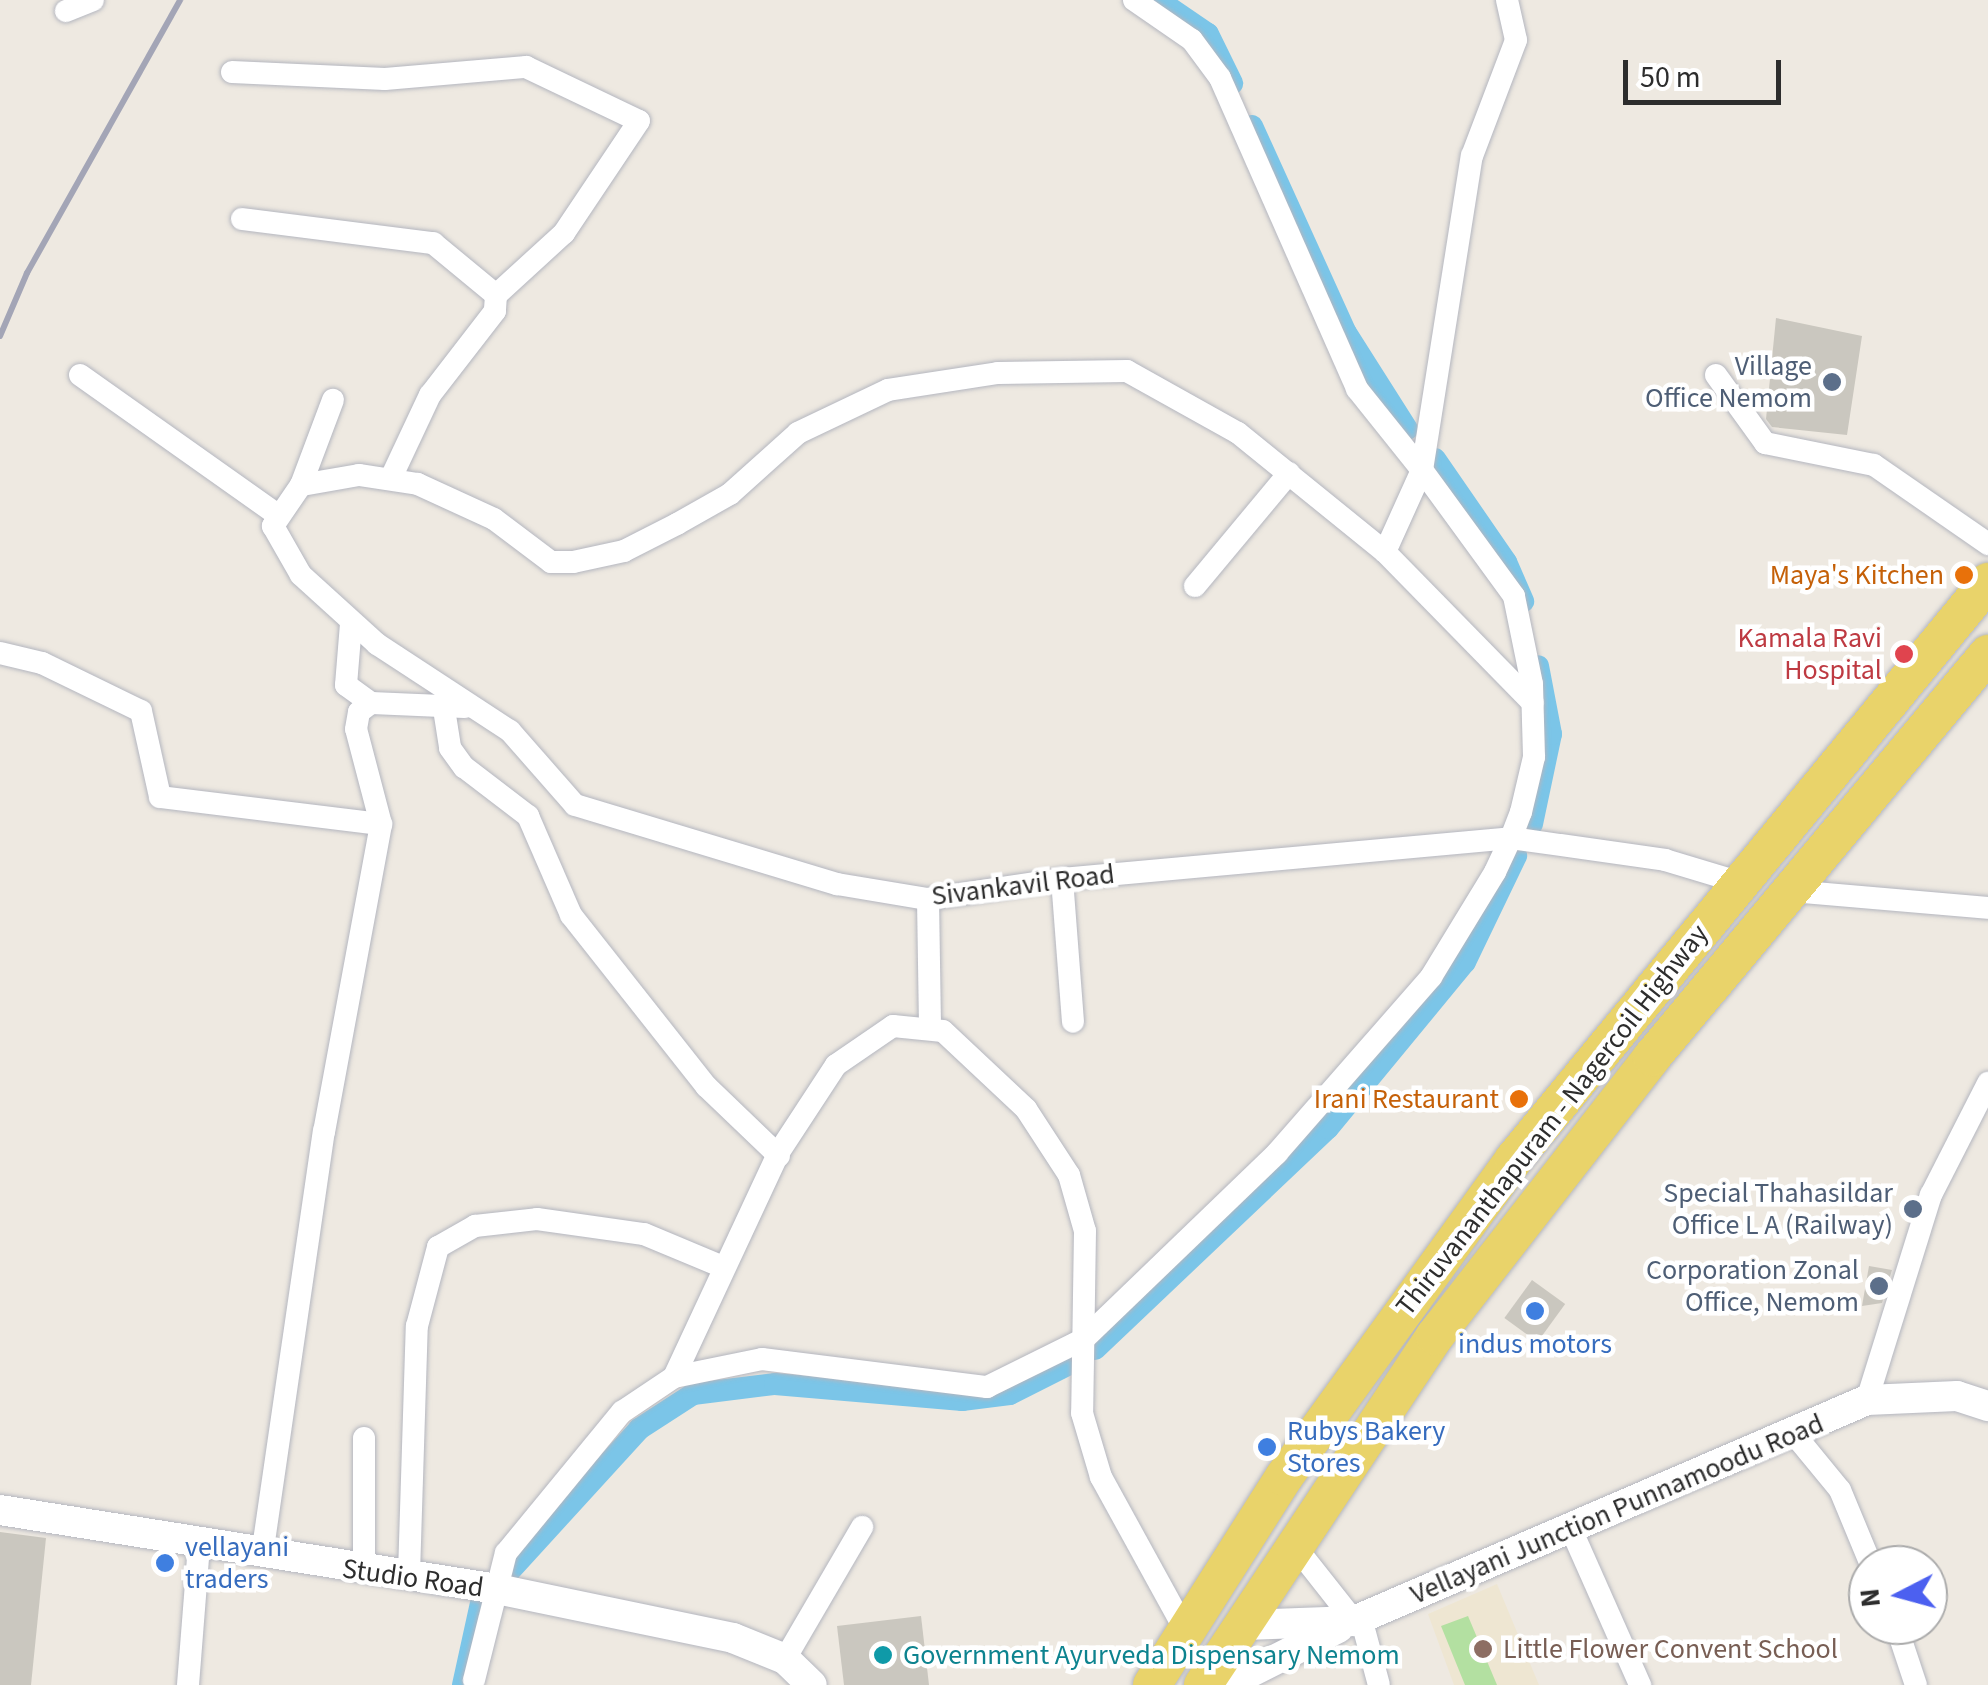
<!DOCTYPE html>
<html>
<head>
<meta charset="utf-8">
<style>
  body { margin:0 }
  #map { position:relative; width:1988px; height:1685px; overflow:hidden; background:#eee9e1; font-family:"Source Sans 3",sans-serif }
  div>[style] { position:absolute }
  .education>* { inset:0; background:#eee6d2 }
  .green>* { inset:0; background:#b3e0a1 }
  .canal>* { height:22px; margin:-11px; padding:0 11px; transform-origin:11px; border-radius:11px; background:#7bc5e8 }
  .building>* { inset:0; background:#cac7bf; transform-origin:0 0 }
  .roads { filter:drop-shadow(0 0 2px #b4b6bf) drop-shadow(0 0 2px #b4b6bf) }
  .minor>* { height:22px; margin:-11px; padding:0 11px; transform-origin:11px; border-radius:11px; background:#fff }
  .tertiary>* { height:30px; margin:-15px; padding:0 15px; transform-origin:15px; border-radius:15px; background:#fff }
  .primary>* { height:38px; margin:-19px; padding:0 19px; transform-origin:19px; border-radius:19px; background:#e9d36a }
  .rail>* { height:6px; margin:-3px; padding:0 3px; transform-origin:3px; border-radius:3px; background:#a3a5b6 }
  .dots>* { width:28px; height:28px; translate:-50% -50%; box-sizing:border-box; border:5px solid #fff; border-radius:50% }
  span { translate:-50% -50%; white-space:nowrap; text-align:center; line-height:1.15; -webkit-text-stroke:9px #fff; paint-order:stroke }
  .service-label { font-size:28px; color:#4e5e75 }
  .right { translate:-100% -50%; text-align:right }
  .food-label { font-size:28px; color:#c56008 }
  .health-label { font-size:28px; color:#be3a42 }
  .street-label { font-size:28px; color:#2d2d2d }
  .shop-label { font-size:28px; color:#366cbe }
  .left { translate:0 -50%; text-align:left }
  .education-label { font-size:28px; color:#785e54 }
  .culture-label { font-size:28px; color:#0d838f }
  .north { position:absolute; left:1848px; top:1545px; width:100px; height:100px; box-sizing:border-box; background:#fff; border:2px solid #ababab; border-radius:50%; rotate:264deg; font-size:28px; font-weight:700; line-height:40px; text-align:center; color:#2d2d2d }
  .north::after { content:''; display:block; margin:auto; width:35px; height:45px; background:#4c60f0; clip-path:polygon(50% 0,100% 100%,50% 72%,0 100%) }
  .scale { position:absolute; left:1623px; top:60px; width:158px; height:45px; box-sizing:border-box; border:5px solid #2d2d2d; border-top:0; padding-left:12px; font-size:30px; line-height:35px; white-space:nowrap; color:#2d2d2d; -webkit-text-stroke:8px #fff; paint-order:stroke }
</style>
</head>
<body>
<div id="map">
  <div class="education">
    <div style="clip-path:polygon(1497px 1584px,1539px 1685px,1454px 1685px,1428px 1614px)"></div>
  </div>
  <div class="green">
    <div style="clip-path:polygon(1468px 1616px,1497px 1685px,1465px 1685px,1441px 1626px)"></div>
  </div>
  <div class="canal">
    <div style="left:1158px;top:0;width:60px;rotate:34.2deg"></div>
    <div style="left:1208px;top:34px;width:55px;rotate:63.9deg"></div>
    <div style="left:1252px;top:126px;width:227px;rotate:65.6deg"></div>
    <div style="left:1346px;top:333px;width:114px;rotate:57.6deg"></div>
    <div style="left:1435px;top:459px;width:125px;rotate:55.4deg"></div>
    <div style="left:1506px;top:562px;width:43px;rotate:66.4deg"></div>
    <div style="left:1532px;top:824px;width:92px;rotate:-78.1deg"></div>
    <div style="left:1551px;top:734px;width:69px;rotate:-100.8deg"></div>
    <div style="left:1095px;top:1349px;width:321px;rotate:-43.5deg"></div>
    <div style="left:1328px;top:1128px;width:215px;rotate:-50.5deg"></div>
    <div style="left:1465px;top:962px;width:118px;rotate:-64.3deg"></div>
    <div style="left:505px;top:1576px;width:199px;rotate:-47.6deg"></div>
    <div style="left:639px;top:1429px;width:64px;rotate:-32.9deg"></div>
    <div style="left:693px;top:1394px;width:83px;rotate:-7deg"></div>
    <div style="left:775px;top:1384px;width:188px;rotate:4.9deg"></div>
    <div style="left:962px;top:1400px;width:48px;rotate:-7.1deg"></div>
    <div style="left:1010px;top:1394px;width:75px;rotate:-26.9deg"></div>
    <div style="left:463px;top:1685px;width:84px;rotate:-77.6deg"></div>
  </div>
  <div class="building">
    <div style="clip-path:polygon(1776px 318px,1862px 336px,1847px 435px,1772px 427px,1766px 419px)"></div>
    <div style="clip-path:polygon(1869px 1266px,1892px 1270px,1882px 1303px,1862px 1306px)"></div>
    <div style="left:1532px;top:1280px;width:41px;height:47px;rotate:36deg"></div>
    <div style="clip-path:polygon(0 1532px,46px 1538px,31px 1685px,0 1685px)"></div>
    <div style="clip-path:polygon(921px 1616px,929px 1685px,844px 1685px,837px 1626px)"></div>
  </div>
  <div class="roads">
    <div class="minor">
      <div style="left:1134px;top:0;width:70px;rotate:34.6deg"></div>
      <div style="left:1192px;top:40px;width:47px;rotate:53.6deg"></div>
      <div style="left:1220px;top:78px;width:340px;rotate:66.2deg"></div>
      <div style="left:1357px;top:389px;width:104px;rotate:51.3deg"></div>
      <div style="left:1422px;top:470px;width:318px;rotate:-81deg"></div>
      <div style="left:1472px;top:156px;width:124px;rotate:-69.2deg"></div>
      <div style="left:1516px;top:40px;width:41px;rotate:-102.7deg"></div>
      <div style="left:66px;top:11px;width:29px;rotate:-22deg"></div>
      <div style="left:232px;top:72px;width:153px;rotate:2.6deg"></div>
      <div style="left:385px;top:79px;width:142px;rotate:-4.9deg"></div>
      <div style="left:526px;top:67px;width:125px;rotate:25.5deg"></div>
      <div style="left:639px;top:121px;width:135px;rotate:123.8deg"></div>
      <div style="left:564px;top:233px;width:92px;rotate:137.6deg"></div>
      <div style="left:242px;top:219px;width:193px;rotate:7.2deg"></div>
      <div style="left:433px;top:243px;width:82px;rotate:39.5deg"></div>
      <div style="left:496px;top:295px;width:16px;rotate:94deg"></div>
      <div style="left:495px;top:311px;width:106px;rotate:127.7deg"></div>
      <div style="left:430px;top:395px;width:92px;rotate:115.2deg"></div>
      <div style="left:80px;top:375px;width:244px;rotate:35.3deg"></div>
      <div style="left:1716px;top:375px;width:84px;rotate:54.2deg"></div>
      <div style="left:1765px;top:443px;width:111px;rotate:11.4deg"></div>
      <div style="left:1874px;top:465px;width:139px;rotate:34.7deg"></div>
      <div style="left:301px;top:485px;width:91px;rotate:-69.4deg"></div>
      <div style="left:1385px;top:552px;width:211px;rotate:45.6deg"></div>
      <div style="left:1195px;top:586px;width:147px;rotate:-50.2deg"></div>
      <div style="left:351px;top:624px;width:61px;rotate:94.7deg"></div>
      <div style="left:346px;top:685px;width:31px;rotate:36deg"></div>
      <div style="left:0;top:653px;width:43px;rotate:13.4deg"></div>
      <div style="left:42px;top:663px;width:110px;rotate:25.9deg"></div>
      <div style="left:141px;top:711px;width:88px;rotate:77.5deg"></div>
      <div style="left:160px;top:797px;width:223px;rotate:7deg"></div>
      <div style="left:444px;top:709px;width:39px;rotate:81deg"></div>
      <div style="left:450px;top:748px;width:24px;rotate:54deg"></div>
      <div style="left:464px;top:767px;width:81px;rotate:37.4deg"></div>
      <div style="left:528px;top:816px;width:108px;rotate:66.5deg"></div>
      <div style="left:571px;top:915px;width:218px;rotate:51.7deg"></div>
      <div style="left:706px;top:1086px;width:101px;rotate:43.8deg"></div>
      <div style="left:1062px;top:879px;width:143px;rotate:85.6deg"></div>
      <div style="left:1791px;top:891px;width:198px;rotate:4.9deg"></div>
      <div style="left:928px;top:899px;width:127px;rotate:89.1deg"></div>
      <div style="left:674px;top:1377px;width:248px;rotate:-65deg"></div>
      <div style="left:779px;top:1152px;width:104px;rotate:-56.8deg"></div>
      <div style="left:836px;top:1065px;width:69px;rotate:-34.4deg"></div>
      <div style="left:893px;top:1026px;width:50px;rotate:5.7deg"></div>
      <div style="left:943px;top:1031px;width:114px;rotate:43.2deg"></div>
      <div style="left:1026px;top:1109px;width:79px;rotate:56.9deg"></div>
      <div style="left:1069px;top:1175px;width:58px;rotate:74.1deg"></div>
      <div style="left:1085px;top:1231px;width:182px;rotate:90.9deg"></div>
      <div style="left:1082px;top:1413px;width:67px;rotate:73.5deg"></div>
      <div style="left:1101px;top:1477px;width:175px;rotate:61.2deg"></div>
      <div style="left:1867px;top:1400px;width:215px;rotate:-72.7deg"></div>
      <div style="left:1931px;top:1195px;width:126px;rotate:-63deg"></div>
      <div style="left:1794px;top:1434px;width:72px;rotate:50.6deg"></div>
      <div style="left:1840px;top:1490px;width:81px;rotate:67.5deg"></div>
      <div style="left:1571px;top:1529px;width:171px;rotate:66.1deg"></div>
      <div style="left:1294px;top:1545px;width:97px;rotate:51.7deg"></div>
      <div style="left:262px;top:1555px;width:428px;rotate:-81.7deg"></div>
      <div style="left:324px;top:1132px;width:313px;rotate:-79.5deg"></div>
      <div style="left:381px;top:824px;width:98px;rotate:-104.7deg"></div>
      <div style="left:356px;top:729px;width:17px;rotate:-80deg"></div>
      <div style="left:359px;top:712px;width:15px;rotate:-37deg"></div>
      <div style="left:371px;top:703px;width:94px;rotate:2.4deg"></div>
      <div style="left:364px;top:1572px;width:134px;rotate:-90deg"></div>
      <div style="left:409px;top:1574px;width:248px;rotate:-88.2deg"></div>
      <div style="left:417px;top:1326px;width:82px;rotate:-75.1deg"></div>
      <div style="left:438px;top:1247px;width:43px;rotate:-29.6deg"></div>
      <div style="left:475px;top:1226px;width:62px;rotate:-6.4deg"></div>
      <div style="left:537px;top:1219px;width:108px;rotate:8deg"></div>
      <div style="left:644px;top:1234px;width:86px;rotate:22.7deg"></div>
      <div style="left:1361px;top:1618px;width:69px;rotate:75deg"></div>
      <div style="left:1896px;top:1625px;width:63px;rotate:71.6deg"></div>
      <div style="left:785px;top:1659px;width:153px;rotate:-59.7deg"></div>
      <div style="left:474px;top:1680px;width:131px;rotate:-75.9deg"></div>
      <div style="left:506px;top:1553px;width:183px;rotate:-50.6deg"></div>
      <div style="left:622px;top:1412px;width:63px;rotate:-33.9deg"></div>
      <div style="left:674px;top:1377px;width:90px;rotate:-11.6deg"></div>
      <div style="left:762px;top:1359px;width:227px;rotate:7.1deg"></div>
      <div style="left:987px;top:1387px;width:108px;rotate:-26.3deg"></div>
      <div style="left:1084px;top:1339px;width:268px;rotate:-43.9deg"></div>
      <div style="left:1277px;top:1153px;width:234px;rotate:-48.8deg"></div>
      <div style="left:1431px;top:977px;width:123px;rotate:-58.6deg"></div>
      <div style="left:1495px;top:872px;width:38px;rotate:-65deg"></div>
      <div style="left:1511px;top:838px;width:28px;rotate:-69deg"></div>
      <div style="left:1521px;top:812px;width:57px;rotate:-76.7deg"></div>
      <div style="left:1534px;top:757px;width:73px;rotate:-91.6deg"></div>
      <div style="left:1532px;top:684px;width:90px;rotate:-101.6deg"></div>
      <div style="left:1514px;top:596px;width:156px;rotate:-126.1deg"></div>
      <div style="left:1422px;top:470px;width:90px;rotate:114.3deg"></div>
      <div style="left:1385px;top:552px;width:189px;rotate:-141deg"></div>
      <div style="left:1238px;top:433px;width:127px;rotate:-150.8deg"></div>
      <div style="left:1127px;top:371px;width:129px;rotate:179.1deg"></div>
      <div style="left:998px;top:373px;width:111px;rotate:171.2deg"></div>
      <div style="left:888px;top:390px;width:100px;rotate:154.5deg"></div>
      <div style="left:798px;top:433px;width:91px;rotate:138.1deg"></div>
      <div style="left:730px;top:494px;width:61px;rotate:150.5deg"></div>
      <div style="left:677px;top:524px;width:59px;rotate:153deg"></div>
      <div style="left:624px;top:551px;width:52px;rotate:167.8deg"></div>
      <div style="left:573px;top:562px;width:22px;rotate:180deg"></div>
      <div style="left:551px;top:562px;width:71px;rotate:-143deg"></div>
      <div style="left:494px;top:519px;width:84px;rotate:-155.3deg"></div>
      <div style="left:418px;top:484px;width:60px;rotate:-171.3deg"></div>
      <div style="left:359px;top:475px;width:59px;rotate:170.2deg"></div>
      <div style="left:301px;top:485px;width:50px;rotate:124.3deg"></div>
      <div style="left:273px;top:526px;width:56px;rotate:60.3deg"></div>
      <div style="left:301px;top:575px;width:103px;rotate:42.2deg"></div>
      <div style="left:377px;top:644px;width:159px;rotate:33.2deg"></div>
      <div style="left:510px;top:731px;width:98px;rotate:48.7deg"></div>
      <div style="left:575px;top:805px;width:274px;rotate:16.8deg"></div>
      <div style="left:837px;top:884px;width:92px;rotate:9.4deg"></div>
      <div style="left:928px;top:899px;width:135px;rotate:-8.5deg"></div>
      <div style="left:1062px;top:879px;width:451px;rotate:-5.2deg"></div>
      <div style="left:1511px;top:838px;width:156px;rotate:8.1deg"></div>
      <div style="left:1665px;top:860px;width:79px;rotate:16.8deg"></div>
      <div style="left:188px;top:1685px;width:141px;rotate:-85.5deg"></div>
    </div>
    <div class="tertiary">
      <div style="left:0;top:1510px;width:503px;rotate:9.03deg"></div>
      <div style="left:497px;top:1589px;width:241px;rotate:11.7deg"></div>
      <div style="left:733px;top:1638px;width:56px;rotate:22deg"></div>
      <div style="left:785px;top:1659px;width:37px;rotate:44deg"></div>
      <div style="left:1245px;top:1625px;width:109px;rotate:-2.1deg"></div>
      <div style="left:1354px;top:1621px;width:559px;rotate:-23.31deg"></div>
      <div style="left:1867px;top:1400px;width:90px;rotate:-2.5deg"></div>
      <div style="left:1957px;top:1396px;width:33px;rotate:18deg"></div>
      <div style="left:1225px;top:1685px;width:127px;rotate:-26.8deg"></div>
    </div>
    <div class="primary">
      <div style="left:1152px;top:1685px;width:246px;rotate:-57.6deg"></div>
      <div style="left:1284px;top:1477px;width:392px;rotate:-54.1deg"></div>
      <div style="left:1514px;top:1159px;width:747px;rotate:-50.6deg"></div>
      <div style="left:1203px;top:1685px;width:419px;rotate:-56.4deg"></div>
      <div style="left:1435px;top:1336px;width:353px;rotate:-52.1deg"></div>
      <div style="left:1652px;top:1057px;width:525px;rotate:-50.18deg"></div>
    </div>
  </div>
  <div class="rail">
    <div style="left:0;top:336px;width:69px;rotate:-66.8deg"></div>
    <div style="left:27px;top:273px;width:313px;rotate:-60.7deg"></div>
  </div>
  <div class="dots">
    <div style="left:1832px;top:382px;background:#5c6f8a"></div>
    <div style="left:1964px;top:575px;background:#e8710a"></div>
    <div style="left:1904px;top:654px;background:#e0444e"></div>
    <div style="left:1519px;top:1099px;background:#e8710a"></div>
    <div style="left:1913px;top:1209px;background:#5c6f8a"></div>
    <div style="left:1879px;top:1286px;background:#5c6f8a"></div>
    <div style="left:1535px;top:1311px;background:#3f7fe0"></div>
    <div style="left:1267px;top:1447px;background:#3f7fe0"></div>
    <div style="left:165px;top:1563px;background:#3f7fe0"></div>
    <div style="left:1483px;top:1649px;background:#8d6e63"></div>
    <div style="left:883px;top:1655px;background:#0f9aa8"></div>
  </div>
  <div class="service-label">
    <span class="right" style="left:1812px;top:382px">Village<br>Office Nemom</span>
    <span class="right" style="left:1893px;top:1209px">Special Thahasildar<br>Office L A (Railway)</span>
    <span class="right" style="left:1859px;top:1286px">Corporation Zonal<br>Office, Nemom</span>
  </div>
  <div class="food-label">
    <span class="right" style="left:1944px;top:575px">Maya's Kitchen</span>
    <span class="right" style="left:1499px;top:1099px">Irani Restaurant</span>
  </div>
  <div class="health-label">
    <span class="right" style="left:1882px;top:654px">Kamala Ravi<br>Hospital</span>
  </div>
  <div class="street-label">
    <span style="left:1023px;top:885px;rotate:-7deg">Sivankavil Road</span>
    <span style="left:1552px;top:1120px;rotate:-52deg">Thiruvananthapuram - Nagercoil Highway</span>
    <span style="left:1617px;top:1509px;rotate:-23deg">Vellayani Junction Punnamoodu Road</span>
    <span style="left:413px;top:1578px;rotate:8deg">Studio Road</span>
  </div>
  <div class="shop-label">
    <span style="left:1535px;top:1344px">indus motors</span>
    <span class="left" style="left:1287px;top:1447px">Rubys Bakery<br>Stores</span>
    <span class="left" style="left:185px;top:1563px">vellayani<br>traders</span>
  </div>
  <div class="education-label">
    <span class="left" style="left:1503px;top:1649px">Little Flower Convent School</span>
  </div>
  <div class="culture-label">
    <span class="left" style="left:903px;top:1655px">Government Ayurveda Dispensary Nemom</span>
  </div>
  <div class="north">N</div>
  <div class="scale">50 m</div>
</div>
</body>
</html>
